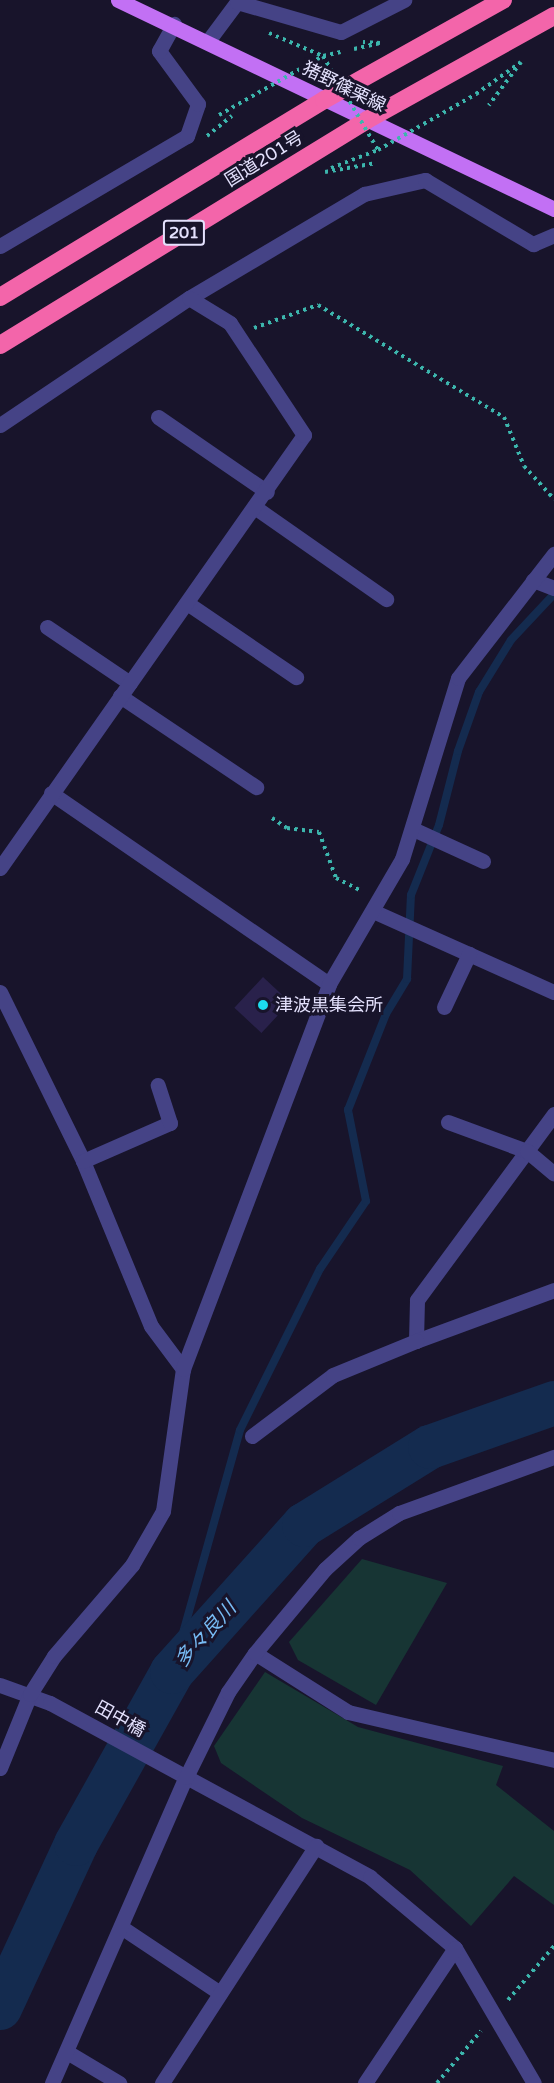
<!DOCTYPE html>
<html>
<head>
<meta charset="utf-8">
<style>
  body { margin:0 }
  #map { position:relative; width:554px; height:2083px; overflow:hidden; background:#18142b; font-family:"Varela Round","Noto Sans JP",sans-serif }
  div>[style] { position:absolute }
  .green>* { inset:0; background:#173534 }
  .stream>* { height:8px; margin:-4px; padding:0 4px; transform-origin:4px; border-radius:4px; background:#142b4f }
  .river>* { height:44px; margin:-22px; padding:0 22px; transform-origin:22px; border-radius:22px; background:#142b4f }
  .building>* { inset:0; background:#29214b; transform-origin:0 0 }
  .path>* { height:4px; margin-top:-2px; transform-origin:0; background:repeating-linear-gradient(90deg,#3cb6ad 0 3px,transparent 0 7.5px) }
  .minor>* { height:15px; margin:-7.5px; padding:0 7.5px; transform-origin:7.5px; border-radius:7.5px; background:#454386 }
  .major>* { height:15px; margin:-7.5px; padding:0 7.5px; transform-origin:7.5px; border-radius:7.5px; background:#c270f4 }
  .highway>* { height:18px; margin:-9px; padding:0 9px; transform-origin:9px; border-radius:9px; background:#f365aa }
  .path-bridge>* { height:4px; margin-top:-2px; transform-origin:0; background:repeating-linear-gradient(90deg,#3cb6ad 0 3px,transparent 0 7.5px) }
  .dots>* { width:16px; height:16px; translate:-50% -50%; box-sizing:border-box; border:3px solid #18142b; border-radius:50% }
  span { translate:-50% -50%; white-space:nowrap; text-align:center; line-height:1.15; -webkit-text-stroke:6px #18142b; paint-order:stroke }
  .shield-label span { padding:2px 4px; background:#18142b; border:2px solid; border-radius:4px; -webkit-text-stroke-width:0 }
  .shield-label { font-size:16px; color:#e4e1fd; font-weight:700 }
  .street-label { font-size:18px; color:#e4e1fd }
  .poi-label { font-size:18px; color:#e4e1fd }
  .left { translate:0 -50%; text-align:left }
  .water-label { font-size:20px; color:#77bbf4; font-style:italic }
</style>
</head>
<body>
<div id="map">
  <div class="green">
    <div style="clip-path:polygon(362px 1559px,447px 1583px,376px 1705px,298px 1660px,289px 1642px)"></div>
    <div style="clip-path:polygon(265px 1672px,358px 1727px,503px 1766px,496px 1785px,554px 1831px,554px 1905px,514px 1876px,471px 1926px,410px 1870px,302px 1818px,221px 1763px,214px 1746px)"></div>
  </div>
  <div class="stream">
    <div style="left:172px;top:1672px;width:251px;rotate:-74.3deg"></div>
    <div style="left:240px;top:1430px;width:180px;rotate:-63.6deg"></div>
    <div style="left:320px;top:1269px;width:82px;rotate:-55.9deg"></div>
    <div style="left:366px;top:1201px;width:93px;rotate:-101.2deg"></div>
    <div style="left:348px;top:1110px;width:103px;rotate:-68.4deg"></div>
    <div style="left:386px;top:1014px;width:41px;rotate:-59deg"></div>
    <div style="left:407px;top:979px;width:84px;rotate:-87.3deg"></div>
    <div style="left:411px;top:895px;width:75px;rotate:-68.2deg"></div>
    <div style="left:439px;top:825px;width:76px;rotate:-75.6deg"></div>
    <div style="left:458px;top:751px;width:63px;rotate:-70.4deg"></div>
    <div style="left:479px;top:692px;width:61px;rotate:-58.4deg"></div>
    <div style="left:511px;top:640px;width:63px;rotate:-46.9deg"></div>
  </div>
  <div class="river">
    <div style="left:0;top:2008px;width:181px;rotate:-65.1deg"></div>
    <div style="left:76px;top:1844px;width:197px;rotate:-60.8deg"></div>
    <div style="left:172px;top:1672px;width:198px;rotate:-48.1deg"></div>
    <div style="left:304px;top:1525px;width:148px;rotate:-31.8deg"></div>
    <div style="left:430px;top:1447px;width:132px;rotate:-19.5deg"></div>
  </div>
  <div class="building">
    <div style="left:263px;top:977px;width:37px;height:42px;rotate:43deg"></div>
  </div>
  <div class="path">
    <div style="left:269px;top:33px;width:59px;rotate:23.1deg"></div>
    <div style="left:323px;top:56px;width:18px;rotate:-13deg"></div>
    <div style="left:354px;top:49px;width:27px;rotate:-13deg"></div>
    <div style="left:380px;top:43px;width:17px;rotate:-177deg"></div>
    <div style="left:476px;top:94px;width:55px;rotate:-35.4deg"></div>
    <div style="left:521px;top:62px;width:54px;rotate:126.7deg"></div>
    <div style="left:207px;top:136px;width:32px;rotate:-39deg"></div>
    <div style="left:331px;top:168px;width:50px;rotate:-21deg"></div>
    <div style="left:325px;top:172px;width:52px;rotate:-10deg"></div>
    <div style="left:254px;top:328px;width:68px;rotate:-19.8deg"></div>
    <div style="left:318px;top:305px;width:217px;rotate:31.1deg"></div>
    <div style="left:504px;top:417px;width:53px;rotate:67.8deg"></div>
    <div style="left:524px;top:466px;width:45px;rotate:47.7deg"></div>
    <div style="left:272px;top:818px;width:18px;rotate:34deg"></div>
    <div style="left:287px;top:828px;width:32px;rotate:7deg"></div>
    <div style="left:319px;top:832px;width:49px;rotate:69.7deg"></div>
    <div style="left:336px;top:878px;width:28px;rotate:27deg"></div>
    <div style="left:508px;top:2000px;width:71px;rotate:-49.6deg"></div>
    <div style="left:437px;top:2083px;width:68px;rotate:-49.8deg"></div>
  </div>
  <div class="minor">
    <div style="left:208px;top:41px;width:49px;rotate:-53.4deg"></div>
    <div style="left:237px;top:2px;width:108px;rotate:16.1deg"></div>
    <div style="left:341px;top:32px;width:71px;rotate:-26.9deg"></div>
    <div style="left:0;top:246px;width:217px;rotate:-30.5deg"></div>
    <div style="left:187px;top:136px;width:34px;rotate:-71deg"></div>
    <div style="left:198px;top:104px;width:66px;rotate:-126.3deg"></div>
    <div style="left:159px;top:51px;width:31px;rotate:-61deg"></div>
    <div style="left:158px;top:417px;width:132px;rotate:34.5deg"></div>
    <div style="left:0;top:425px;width:228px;rotate:-33.9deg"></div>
    <div style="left:189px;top:298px;width:204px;rotate:-30.7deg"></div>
    <div style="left:364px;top:194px;width:63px;rotate:-12.9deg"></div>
    <div style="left:425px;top:180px;width:126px;rotate:30.7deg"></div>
    <div style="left:533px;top:244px;width:23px;rotate:-23deg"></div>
    <div style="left:256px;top:508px;width:159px;rotate:35deg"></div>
    <div style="left:533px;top:580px;width:22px;rotate:21deg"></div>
    <div style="left:187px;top:603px;width:132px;rotate:34.2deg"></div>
    <div style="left:47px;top:627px;width:100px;rotate:34deg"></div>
    <div style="left:120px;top:696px;width:164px;rotate:33.8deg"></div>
    <div style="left:51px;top:793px;width:337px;rotate:34.5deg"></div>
    <div style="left:413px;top:829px;width:77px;rotate:24.6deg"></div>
    <div style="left:0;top:868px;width:529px;rotate:-54.93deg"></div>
    <div style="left:304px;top:435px;width:134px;rotate:-123.5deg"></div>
    <div style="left:230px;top:323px;width:48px;rotate:-148.6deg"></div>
    <div style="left:375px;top:912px;width:196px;rotate:24.1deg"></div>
    <div style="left:0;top:992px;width:188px;rotate:63.8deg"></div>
    <div style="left:83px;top:1161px;width:178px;rotate:67.6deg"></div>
    <div style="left:151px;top:1326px;width:54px;rotate:53.3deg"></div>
    <div style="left:444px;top:1007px;width:59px;rotate:-64.7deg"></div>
    <div style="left:554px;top:1114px;width:231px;rotate:126.4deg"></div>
    <div style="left:417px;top:1300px;width:41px;rotate:91.4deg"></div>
    <div style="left:416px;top:1341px;width:147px;rotate:-20.3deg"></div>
    <div style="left:448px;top:1122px;width:84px;rotate:20.2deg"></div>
    <div style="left:527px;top:1151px;width:35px;rotate:40deg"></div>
    <div style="left:83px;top:1161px;width:95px;rotate:-23.6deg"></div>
    <div style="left:170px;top:1123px;width:40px;rotate:-108deg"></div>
    <div style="left:252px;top:1436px;width:101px;rotate:-37deg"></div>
    <div style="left:333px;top:1375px;width:90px;rotate:-22.3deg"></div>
    <div style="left:255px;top:1653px;width:110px;rotate:32.4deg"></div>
    <div style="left:348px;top:1712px;width:212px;rotate:13.1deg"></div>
    <div style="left:0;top:1685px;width:53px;rotate:19.8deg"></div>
    <div style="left:50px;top:1703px;width:364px;rotate:28.5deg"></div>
    <div style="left:370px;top:1877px;width:111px;rotate:39.9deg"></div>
    <div style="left:455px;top:1948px;width:156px;rotate:59.7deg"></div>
    <div style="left:0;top:1768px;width:80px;rotate:-67.9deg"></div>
    <div style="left:30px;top:1694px;width:45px;rotate:-57.7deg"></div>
    <div style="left:54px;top:1656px;width:120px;rotate:-49.4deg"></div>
    <div style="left:132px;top:1565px;width:62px;rotate:-60.1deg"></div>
    <div style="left:163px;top:1511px;width:143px;rotate:-82deg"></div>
    <div style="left:183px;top:1369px;width:412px;rotate:-69.2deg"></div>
    <div style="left:329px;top:984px;width:145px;rotate:-59.7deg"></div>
    <div style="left:402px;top:859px;width:189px;rotate:-72.8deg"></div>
    <div style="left:458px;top:678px;width:157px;rotate:-52.3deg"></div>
    <div style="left:121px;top:1927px;width:119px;rotate:33.7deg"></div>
    <div style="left:67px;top:2052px;width:61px;rotate:30.8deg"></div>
    <div style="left:52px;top:2083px;width:334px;rotate:-66.4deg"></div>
    <div style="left:186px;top:1777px;width:95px;rotate:-63.7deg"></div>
    <div style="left:228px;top:1692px;width:47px;rotate:-55.3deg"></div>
    <div style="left:255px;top:1653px;width:109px;rotate:-50.2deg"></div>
    <div style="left:325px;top:1569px;width:46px;rotate:-42.4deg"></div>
    <div style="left:359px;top:1538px;width:47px;rotate:-32deg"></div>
    <div style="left:399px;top:1513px;width:165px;rotate:-19.9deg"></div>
    <div style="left:162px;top:2083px;width:283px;rotate:-57deg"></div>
    <div style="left:365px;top:2083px;width:162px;rotate:-56.3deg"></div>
  </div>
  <div class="major">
    <div style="left:118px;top:0;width:484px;rotate:25.6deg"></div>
  </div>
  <div class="highway">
    <div style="left:0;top:297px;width:379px;rotate:-31.3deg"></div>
    <div style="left:324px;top:100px;width:205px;rotate:-29.2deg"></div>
    <div style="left:0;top:345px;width:430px;rotate:-31.5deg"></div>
    <div style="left:367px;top:120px;width:214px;rotate:-29.1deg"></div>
  </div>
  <div class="path-bridge">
    <div style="left:219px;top:115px;width:120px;rotate:-29.6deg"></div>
    <div style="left:323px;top:56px;width:109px;rotate:59.7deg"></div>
    <div style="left:378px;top:150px;width:113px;rotate:-29.7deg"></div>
  </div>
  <div class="dots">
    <div style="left:263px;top:1005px;background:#1cdaed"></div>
  </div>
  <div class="shield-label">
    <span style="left:184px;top:233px">201</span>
  </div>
  <div class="street-label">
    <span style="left:344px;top:87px;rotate:26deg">猪野篠栗線</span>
    <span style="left:264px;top:159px;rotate:-32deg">国道201号</span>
    <span style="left:120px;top:1719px;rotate:29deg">田中橋</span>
  </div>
  <div class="poi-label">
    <span class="left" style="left:275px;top:1005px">津波黒集会所</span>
  </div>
  <div class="water-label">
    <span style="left:206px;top:1635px;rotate:-48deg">多々良川</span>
  </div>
</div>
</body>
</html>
